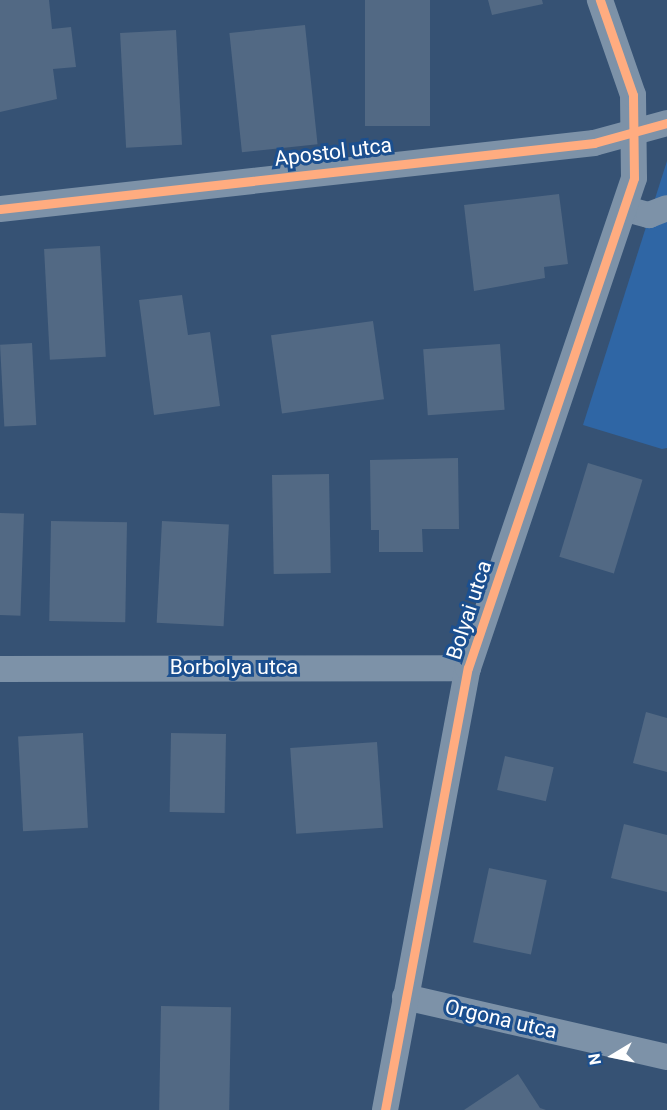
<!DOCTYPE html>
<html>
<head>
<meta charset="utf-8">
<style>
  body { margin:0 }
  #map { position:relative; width:667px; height:1110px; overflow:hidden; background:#365274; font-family:Roboto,sans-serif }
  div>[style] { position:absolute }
  .green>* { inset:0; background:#2f66a5 }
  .building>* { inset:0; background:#526984; transform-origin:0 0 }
  .street>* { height:26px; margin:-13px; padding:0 13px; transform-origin:13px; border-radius:13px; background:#7d92a8 }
  .cycleway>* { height:9px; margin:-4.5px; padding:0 4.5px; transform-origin:4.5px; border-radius:4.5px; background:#ffac80 }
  span { translate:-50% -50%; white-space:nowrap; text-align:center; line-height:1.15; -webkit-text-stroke:6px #1b4f8f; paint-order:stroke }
  .street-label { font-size:21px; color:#fff }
  .north { position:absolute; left:583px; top:1026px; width:60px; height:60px; -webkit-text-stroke:4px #1b4f8f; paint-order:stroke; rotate:260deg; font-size:16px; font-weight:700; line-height:24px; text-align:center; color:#fff }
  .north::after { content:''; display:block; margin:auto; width:21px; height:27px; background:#fff; clip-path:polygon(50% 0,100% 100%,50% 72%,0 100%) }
</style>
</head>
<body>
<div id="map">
  <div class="green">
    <div style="clip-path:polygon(667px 161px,667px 448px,662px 449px,583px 425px)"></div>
  </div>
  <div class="building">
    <div style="clip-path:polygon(0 0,49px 0,52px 29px,71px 27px,76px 67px,53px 69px,57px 99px,0 112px)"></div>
    <div style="left:365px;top:0;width:65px;height:126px"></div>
    <div style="clip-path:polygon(488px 0,542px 0,543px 4px,492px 15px)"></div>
    <div style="left:305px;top:25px;width:120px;height:76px;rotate:84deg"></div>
    <div style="left:176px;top:30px;width:115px;height:56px;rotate:87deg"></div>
    <div style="clip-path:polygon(559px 194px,568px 264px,544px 267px,545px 278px,474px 291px,464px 205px)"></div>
    <div style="left:100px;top:246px;width:111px;height:56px;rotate:87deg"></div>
    <div style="clip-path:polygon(182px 295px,188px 335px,210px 332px,220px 406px,154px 415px,139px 300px)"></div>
    <div style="left:373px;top:321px;width:79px;height:103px;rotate:82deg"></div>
    <div style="left:32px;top:343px;width:82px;height:32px;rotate:87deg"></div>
    <div style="left:500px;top:344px;width:66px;height:77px;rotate:86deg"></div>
    <div style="clip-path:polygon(458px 458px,459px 529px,422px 529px,423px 552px,379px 552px,379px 530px,371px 530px,370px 460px)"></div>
    <div style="left:588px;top:463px;width:57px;height:98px;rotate:17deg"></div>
    <div style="left:329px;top:474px;width:99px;height:57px;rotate:89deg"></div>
    <div style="left:0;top:513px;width:24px;height:102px;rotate:2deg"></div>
    <div style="left:51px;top:521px;width:76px;height:100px;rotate:1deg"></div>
    <div style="left:162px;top:521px;width:67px;height:102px;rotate:3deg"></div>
    <div style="clip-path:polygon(646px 712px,667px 718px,667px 772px,633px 763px)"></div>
    <div style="left:83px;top:733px;width:95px;height:65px;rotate:87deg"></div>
    <div style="left:171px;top:733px;width:55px;height:79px;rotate:1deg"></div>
    <div style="left:377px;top:742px;width:86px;height:87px;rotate:86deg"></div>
    <div style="left:505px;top:756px;width:50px;height:35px;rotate:13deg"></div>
    <div style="clip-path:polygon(624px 824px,667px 835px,667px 892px,611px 878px)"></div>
    <div style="left:489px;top:868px;width:59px;height:76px;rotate:12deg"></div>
    <div style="left:161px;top:1006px;width:70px;height:104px;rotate:1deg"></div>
    <div style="clip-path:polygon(518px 1074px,540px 1108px,546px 1110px,464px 1110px)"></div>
  </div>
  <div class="street">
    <div style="left:0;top:209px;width:598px;rotate:-6.34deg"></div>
    <div style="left:594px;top:143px;width:76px;rotate:-15.3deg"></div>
    <div style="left:626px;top:209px;width:24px;rotate:15deg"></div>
    <div style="left:649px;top:215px;width:19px;rotate:-21deg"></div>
    <div style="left:0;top:669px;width:468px;rotate:-0.1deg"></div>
    <div style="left:405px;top:997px;width:269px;rotate:12.9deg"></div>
    <div style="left:385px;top:1110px;width:450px;rotate:-79.4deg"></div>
    <div style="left:468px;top:668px;width:517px;rotate:-71.28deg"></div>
    <div style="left:634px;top:178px;width:83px;rotate:-90.7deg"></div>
    <div style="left:633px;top:95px;width:101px;rotate:-109.2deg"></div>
  </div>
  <div class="cycleway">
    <div style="left:0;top:209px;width:598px;rotate:-6.34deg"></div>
    <div style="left:594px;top:143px;width:76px;rotate:-15.3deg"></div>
    <div style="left:385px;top:1110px;width:450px;rotate:-79.4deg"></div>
    <div style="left:468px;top:668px;width:517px;rotate:-71.28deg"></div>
    <div style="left:634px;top:178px;width:83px;rotate:-90.7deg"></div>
    <div style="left:633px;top:95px;width:101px;rotate:-109.2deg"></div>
  </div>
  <div class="street-label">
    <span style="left:333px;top:152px;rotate:-7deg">Apostol utca</span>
    <span style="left:469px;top:610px;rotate:-72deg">Bolyai utca</span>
    <span style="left:234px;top:667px">Borbolya utca</span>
    <span style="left:501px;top:1019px;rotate:13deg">Orgona utca</span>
  </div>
  <div class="north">N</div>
</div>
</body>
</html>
